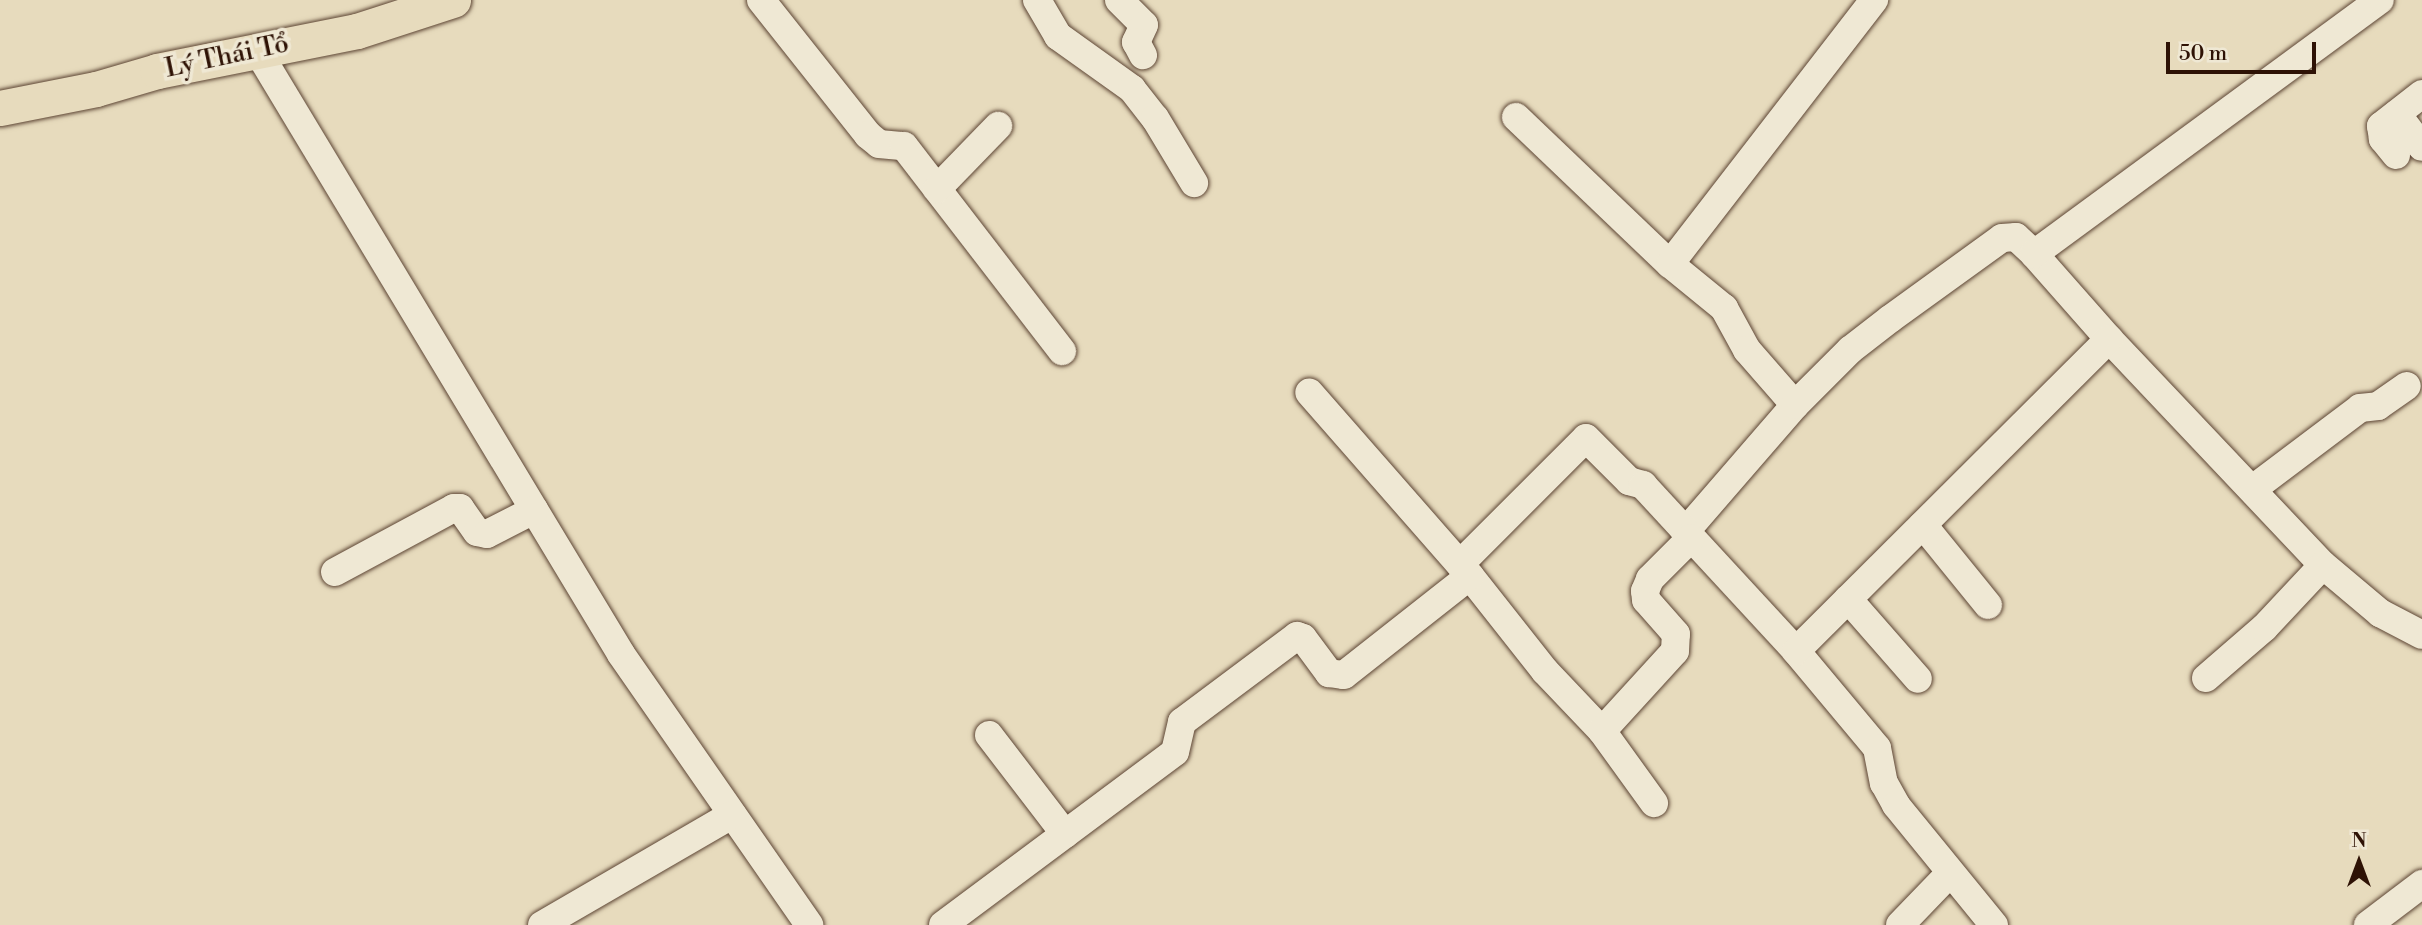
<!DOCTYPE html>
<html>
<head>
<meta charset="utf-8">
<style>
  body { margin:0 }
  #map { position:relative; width:2422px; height:925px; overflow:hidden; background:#e7dbbd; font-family:"Libre Bodoni",serif }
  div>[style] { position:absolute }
  .roads { filter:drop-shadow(0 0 2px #5c4433) drop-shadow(0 0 2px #5c4433) }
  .minor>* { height:28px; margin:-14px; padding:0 14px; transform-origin:14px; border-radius:14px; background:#efe8d4 }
  .major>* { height:35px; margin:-17.5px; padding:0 17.5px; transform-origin:17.5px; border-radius:17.5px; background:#e7dbbd }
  span { translate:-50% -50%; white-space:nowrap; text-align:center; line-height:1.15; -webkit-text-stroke:7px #efe8d4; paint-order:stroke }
  .street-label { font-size:26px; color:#2e1205 }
  .north { position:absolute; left:2324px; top:827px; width:70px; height:70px; -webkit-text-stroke:5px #efe8d4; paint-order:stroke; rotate:0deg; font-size:19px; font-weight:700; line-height:28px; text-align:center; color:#2e1205 }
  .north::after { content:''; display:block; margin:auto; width:24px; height:32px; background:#2e1205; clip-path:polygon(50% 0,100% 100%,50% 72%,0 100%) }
  .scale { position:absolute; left:2166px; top:42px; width:150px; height:32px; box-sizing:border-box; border:4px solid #2e1205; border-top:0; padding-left:9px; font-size:21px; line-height:24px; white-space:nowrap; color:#2e1205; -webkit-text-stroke:5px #efe8d4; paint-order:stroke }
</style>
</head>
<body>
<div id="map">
  <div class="roads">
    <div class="minor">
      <div style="left:761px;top:0;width:172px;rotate:51.6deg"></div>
      <div style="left:868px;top:135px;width:14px;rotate:39deg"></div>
      <div style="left:879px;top:144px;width:25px;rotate:5deg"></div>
      <div style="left:904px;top:146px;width:259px;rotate:52.4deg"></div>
      <div style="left:1037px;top:0;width:42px;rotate:59.7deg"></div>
      <div style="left:1058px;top:36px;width:91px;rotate:35.6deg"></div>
      <div style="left:1132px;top:89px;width:37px;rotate:52deg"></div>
      <div style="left:1155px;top:118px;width:76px;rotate:59deg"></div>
      <div style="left:1119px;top:0;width:35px;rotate:45deg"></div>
      <div style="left:1144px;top:25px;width:19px;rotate:115deg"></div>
      <div style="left:1136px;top:42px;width:15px;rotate:62deg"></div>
      <div style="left:257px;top:50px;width:705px;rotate:58.92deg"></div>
      <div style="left:621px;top:654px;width:330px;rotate:55.2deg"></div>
      <div style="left:2397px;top:114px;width:41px;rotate:52.9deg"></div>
      <div style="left:1516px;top:117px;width:213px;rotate:43.7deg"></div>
      <div style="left:1670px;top:264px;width:70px;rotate:39.2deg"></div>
      <div style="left:1724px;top:308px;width:48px;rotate:61.3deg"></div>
      <div style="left:1747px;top:350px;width:73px;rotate:48.9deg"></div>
      <div style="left:2396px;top:155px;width:21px;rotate:-129deg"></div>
      <div style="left:2383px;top:139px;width:13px;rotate:-99deg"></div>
      <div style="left:2381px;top:126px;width:52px;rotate:-38deg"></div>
      <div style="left:937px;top:189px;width:88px;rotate:-45.9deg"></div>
      <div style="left:2034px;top:254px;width:113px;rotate:48.6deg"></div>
      <div style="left:2109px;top:339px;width:311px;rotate:46.6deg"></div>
      <div style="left:2323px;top:565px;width:75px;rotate:40.1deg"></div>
      <div style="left:2380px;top:613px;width:47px;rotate:27.6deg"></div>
      <div style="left:1670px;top:264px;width:334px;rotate:-52.3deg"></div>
      <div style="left:2254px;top:488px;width:133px;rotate:-37deg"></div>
      <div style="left:2360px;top:408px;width:18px;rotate:-6deg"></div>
      <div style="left:2378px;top:406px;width:35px;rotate:-35deg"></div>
      <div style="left:1923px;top:525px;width:103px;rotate:50.9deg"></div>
      <div style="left:1685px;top:532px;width:168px;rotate:-49.1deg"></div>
      <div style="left:1795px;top:405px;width:78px;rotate:-45deg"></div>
      <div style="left:1850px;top:350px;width:51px;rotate:-37.8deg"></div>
      <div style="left:1890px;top:319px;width:138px;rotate:-35.9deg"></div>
      <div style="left:2002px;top:238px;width:14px;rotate:-4deg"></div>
      <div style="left:2016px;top:237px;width:25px;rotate:43deg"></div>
      <div style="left:2034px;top:254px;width:429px;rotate:-36.3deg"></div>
      <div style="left:1460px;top:564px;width:178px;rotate:-45deg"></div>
      <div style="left:1586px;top:438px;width:61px;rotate:45deg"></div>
      <div style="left:1629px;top:481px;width:15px;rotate:16deg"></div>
      <div style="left:1643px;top:485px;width:226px;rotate:47.3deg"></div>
      <div style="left:1796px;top:651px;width:126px;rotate:50.1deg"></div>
      <div style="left:1877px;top:748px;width:36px;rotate:79deg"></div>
      <div style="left:1884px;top:783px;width:25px;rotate:61deg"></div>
      <div style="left:1896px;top:805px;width:155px;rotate:50.8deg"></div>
      <div style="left:335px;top:572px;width:135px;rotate:-28.3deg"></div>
      <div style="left:454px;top:508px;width:6px"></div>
      <div style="left:460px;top:508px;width:29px;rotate:55deg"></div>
      <div style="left:477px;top:532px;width:10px;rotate:11deg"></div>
      <div style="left:487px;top:534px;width:53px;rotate:-27.1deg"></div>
      <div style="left:1470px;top:576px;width:121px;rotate:51.7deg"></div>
      <div style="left:1545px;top:671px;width:83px;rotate:46.5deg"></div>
      <div style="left:1602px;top:731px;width:89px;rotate:54.2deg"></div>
      <div style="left:1848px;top:599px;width:106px;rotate:48.8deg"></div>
      <div style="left:1796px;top:651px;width:442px;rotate:-44.9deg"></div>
      <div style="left:2206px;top:678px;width:77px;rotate:-40.8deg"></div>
      <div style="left:2264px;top:628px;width:86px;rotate:-46.9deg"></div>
      <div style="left:1602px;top:731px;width:108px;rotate:-47.6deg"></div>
      <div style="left:1675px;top:651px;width:17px;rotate:-87deg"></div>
      <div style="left:1676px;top:634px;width:45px;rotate:-131.4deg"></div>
      <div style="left:1646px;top:600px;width:9px;rotate:-96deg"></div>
      <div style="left:1645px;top:591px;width:13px;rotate:-67deg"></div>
      <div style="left:1650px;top:579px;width:58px;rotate:-45deg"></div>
      <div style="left:989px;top:735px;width:125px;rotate:52.5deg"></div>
      <div style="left:542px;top:925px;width:220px;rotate:-30.1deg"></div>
      <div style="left:943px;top:925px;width:289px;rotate:-36.7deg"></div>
      <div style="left:1175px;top:752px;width:31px;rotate:-77deg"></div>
      <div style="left:1182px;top:722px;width:144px;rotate:-36.8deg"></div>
      <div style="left:1297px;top:636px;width:6px;rotate:18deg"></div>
      <div style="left:1303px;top:638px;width:44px;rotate:53.4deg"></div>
      <div style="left:1329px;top:673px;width:15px;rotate:8deg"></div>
      <div style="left:1344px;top:675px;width:160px;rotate:-38.2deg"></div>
      <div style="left:1470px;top:576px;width:244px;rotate:-131.2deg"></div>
      <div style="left:1900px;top:925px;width:72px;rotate:-46.1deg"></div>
      <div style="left:2368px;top:925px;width:68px;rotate:-37.2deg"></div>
    </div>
    <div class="major">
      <div style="left:0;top:108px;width:98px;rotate:-11.2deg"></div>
      <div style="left:96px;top:89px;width:64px;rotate:-16.4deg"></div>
      <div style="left:157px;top:71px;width:204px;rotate:-11.3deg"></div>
      <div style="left:357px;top:31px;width:101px;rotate:-17.9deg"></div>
    </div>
  </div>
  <div class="street-label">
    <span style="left:227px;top:57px;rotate:-12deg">Lý Thái Tổ</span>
  </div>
  <div class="north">N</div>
  <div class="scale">50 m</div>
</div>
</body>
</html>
